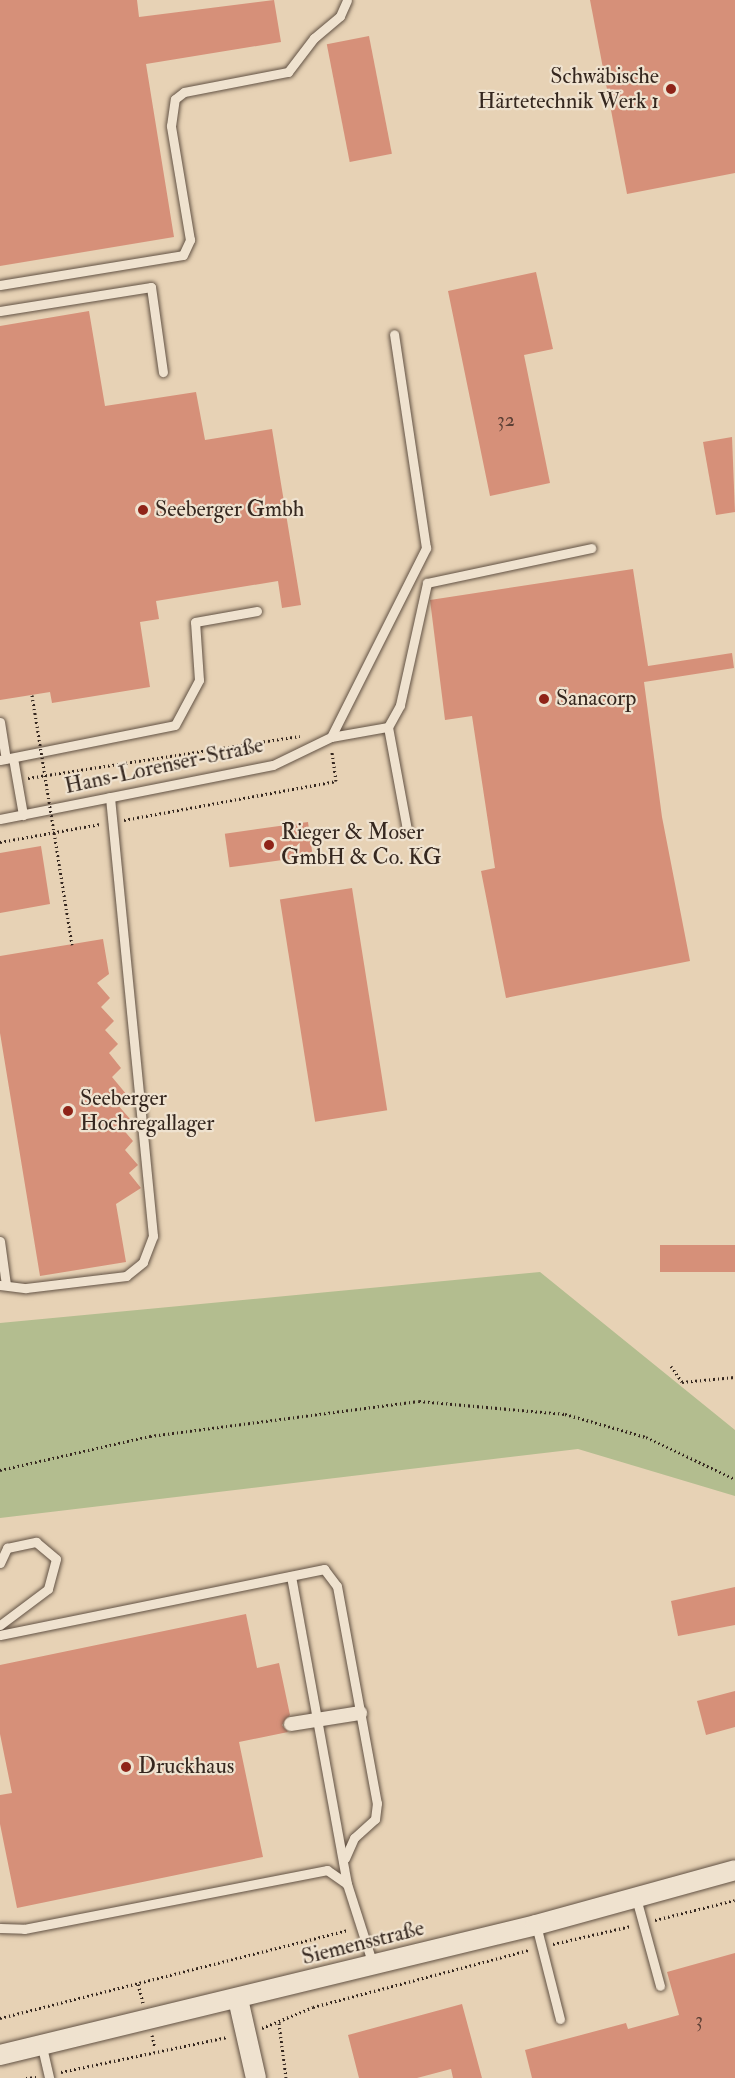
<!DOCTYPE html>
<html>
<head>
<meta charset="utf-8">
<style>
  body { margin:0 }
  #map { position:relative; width:735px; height:2078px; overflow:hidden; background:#e7d2b5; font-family:"IM FELL Double Pica",serif }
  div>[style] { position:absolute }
  .green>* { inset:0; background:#b3bd8f }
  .building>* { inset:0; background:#d69079; transform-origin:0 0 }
  .path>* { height:3px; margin-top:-1.5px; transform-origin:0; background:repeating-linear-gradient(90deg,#35271f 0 1.5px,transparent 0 4.5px) }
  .roads { filter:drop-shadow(0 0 2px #625244) drop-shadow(0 0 2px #625244) }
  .service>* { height:9px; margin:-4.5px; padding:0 4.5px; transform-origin:4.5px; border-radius:4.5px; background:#efe2cf }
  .pedestrian>* { height:14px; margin:-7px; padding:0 7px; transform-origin:7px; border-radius:7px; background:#efe2cf }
  .minor>* { height:20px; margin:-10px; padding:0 10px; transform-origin:10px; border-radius:10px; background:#efe2cf }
  .path-bridge>* { height:3px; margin-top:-1.5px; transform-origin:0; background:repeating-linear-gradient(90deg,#35271f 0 1.5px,transparent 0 4.5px) }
  .dots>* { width:16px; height:16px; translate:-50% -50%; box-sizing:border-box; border:3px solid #efe2cf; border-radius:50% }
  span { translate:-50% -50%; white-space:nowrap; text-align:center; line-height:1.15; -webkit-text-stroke:4.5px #efe2cf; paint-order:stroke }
  .number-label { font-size:20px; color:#5d4136 }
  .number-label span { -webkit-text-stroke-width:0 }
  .poi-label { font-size:22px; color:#35271f }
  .right { translate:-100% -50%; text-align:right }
  .left { translate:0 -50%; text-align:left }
  .street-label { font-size:22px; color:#35271f }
</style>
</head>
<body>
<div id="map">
  <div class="green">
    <div style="clip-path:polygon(540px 1272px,735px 1430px,735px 1496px,578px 1449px,0 1518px,0 1323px)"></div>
  </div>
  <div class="building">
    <div style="clip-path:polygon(0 0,137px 0,139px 17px,274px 0,281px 42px,146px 64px,174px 237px,0 266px)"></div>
    <div style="clip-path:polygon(590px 0,735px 0,735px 173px,627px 194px)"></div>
    <div style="left:369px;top:36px;width:120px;height:43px;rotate:79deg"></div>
    <div style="clip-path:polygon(536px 272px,553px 349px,524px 355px,550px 483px,490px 496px,448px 291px)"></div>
    <div style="clip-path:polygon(89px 311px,105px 406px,196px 392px,205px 440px,272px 429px,301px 605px,282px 608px,278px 581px,156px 601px,159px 619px,140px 622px,150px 687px,52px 703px,50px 692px,0 700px,0 326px)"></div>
    <div style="clip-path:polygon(732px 437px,735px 512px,716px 515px,703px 442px)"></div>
    <div style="clip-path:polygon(633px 569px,648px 666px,732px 653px,734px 668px,644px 682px,662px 817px,690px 961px,506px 998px,481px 871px,495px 868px,472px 716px,445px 720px,430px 600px)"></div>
    <div style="left:308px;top:822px;width:34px;height:84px;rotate:82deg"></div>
    <div style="clip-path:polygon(41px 846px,50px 904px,0 913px,0 853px)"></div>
    <div style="left:352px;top:888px;width:225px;height:73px;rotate:81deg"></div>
    <div style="clip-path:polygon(103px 939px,109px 974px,97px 983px,110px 998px,101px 1007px,114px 1021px,105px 1030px,118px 1044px,109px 1053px,121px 1068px,112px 1077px,127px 1095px,117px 1104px,130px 1119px,121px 1127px,133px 1141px,125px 1150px,138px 1165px,129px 1173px,141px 1188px,116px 1204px,126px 1262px,40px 1276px,0 1033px,0 956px)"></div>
    <div style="left:735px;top:1245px;width:27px;height:75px;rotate:90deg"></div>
    <div style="clip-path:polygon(735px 1587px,735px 1625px,678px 1636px,671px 1601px)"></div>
    <div style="clip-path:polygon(246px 1614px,257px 1668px,279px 1663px,290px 1715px,282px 1725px,288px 1732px,239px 1742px,263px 1857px,17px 1908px,0 1824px,0 1795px,12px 1793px,0 1734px,0 1665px)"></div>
    <div style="clip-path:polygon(735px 1691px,735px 1727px,706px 1735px,697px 1701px)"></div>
    <div style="clip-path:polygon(735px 1953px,735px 2078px,532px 2078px,525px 2050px,626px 2023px,628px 2029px,679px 2015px,667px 1972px)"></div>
    <div style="clip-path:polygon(462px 2004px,482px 2078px,453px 2078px,451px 2069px,417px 2078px,359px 2078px,348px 2035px)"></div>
  </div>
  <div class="path">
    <div style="left:28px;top:778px;width:275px;rotate:-8.8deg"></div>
    <div style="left:124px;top:820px;width:216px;rotate:-10.4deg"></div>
    <div style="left:336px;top:781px;width:29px;rotate:-98deg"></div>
    <div style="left:0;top:842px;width:102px;rotate:-10.2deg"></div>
    <div style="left:671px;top:1366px;width:19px;rotate:55deg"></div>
    <div style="left:682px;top:1382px;width:53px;rotate:-5.4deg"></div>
    <div style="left:0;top:1470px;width:154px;rotate:-12.8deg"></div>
    <div style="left:150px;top:1436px;width:271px;rotate:-7.4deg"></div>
    <div style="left:419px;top:1401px;width:147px;rotate:5.1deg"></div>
    <div style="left:565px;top:1414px;width:84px;rotate:15.9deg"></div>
    <div style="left:646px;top:1437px;width:98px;rotate:25.3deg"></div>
    <div style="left:655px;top:1920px;width:82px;rotate:-14deg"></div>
    <div style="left:553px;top:1944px;width:80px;rotate:-13deg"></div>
    <div style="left:138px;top:1984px;width:20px;rotate:75deg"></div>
    <div style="left:0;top:2018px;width:358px;rotate:-14.2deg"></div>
    <div style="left:279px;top:2023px;width:55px;rotate:82.7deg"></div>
    <div style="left:262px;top:2028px;width:55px;rotate:-22.4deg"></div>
    <div style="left:313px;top:2007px;width:223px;rotate:-14.8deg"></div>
    <div style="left:152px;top:2035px;width:13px;rotate:77deg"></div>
    <div style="left:61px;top:2072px;width:170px;rotate:-11.9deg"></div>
    <div style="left:26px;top:2078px;width:11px;rotate:-5deg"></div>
  </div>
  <div class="roads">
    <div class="service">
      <div style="left:0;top:285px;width:185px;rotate:-9.3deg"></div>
      <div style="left:183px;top:255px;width:17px;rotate:-65deg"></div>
      <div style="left:190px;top:240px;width:116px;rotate:-99.5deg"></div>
      <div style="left:171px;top:126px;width:27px;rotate:-82deg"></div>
      <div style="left:175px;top:99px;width:11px;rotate:-38deg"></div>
      <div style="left:184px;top:92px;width:106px;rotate:-10.9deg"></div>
      <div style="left:288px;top:72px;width:43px;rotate:-52.6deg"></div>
      <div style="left:314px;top:38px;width:34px;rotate:-40deg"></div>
      <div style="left:340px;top:16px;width:17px;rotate:-66deg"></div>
      <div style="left:0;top:311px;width:153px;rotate:-9deg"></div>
      <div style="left:151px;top:287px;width:86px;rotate:82deg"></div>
      <div style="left:0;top:722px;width:37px;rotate:81deg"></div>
      <div style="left:388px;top:727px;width:105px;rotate:79.5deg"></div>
      <div style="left:331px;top:737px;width:212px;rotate:-63.3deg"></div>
      <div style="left:426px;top:548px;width:216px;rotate:-98.5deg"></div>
      <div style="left:13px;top:758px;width:58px;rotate:80deg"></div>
      <div style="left:0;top:760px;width:178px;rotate:-11.3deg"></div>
      <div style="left:175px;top:725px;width:51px;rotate:-61.9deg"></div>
      <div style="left:199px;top:680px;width:58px;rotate:-93.9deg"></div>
      <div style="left:195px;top:622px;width:63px;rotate:-10.1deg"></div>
      <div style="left:0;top:819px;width:278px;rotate:-11.2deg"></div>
      <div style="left:273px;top:765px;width:64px;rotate:-25.8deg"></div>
      <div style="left:331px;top:737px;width:58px;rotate:-10deg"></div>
      <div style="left:388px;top:727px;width:25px;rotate:-61deg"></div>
      <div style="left:400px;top:705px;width:125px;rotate:-77.5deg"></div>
      <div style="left:427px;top:583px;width:168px;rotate:-12deg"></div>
      <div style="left:0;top:1241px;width:44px;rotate:82.2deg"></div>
      <div style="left:0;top:1285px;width:26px;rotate:7deg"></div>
      <div style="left:26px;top:1288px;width:101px;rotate:-6.8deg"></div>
      <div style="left:126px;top:1276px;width:22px;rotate:-39deg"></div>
      <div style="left:143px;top:1262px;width:28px;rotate:-69deg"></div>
      <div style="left:153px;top:1236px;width:441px;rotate:-95.6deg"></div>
      <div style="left:0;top:1563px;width:17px;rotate:-65deg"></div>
      <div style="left:7px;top:1548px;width:30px;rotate:-12deg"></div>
      <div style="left:36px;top:1542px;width:26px;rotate:40deg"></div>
      <div style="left:56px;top:1559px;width:31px;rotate:105deg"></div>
      <div style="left:48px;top:1589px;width:60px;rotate:143.1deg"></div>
      <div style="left:291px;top:1576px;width:313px;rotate:79.7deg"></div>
      <div style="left:0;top:1635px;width:331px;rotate:-11.5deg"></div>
      <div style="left:324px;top:1569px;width:21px;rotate:53deg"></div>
      <div style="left:337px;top:1586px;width:221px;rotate:79.6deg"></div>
      <div style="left:377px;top:1803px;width:16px;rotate:97deg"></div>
      <div style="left:375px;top:1819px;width:28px;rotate:138deg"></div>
      <div style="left:354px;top:1838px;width:22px;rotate:114deg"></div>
      <div style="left:636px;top:1898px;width:91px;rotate:74.7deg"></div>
      <div style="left:536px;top:1925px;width:97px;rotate:75.7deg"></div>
      <div style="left:0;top:1928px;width:24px;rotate:2deg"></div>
      <div style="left:24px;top:1929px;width:309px;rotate:-11deg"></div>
      <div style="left:327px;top:1870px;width:24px;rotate:35deg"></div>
      <div style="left:347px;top:1884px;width:85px;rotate:72.2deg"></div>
      <div style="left:42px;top:2047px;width:32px;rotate:77deg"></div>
    </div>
    <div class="pedestrian">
      <div style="left:291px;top:1724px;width:70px;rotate:-9.1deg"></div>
    </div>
    <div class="minor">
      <div style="left:238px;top:1999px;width:81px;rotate:77.2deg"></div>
      <div style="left:0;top:2055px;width:552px;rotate:-13.63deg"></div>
      <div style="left:536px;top:1925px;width:206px;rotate:-15.4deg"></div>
    </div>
  </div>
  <div class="path-bridge">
    <div style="left:32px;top:695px;width:253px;rotate:80.9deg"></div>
  </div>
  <div class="dots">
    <div style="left:671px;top:89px;background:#8f2418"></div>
    <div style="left:143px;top:510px;background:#8f2418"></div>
    <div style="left:544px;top:699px;background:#8f2418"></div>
    <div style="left:269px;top:845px;background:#8f2418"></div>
    <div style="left:68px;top:1111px;background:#8f2418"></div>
    <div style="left:126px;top:1767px;background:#8f2418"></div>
  </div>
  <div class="number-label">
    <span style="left:506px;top:419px">32</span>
    <span style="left:699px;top:2019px">3</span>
  </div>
  <div class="poi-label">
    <span class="right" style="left:659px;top:89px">Schwäbische<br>Härtetechnik Werk 1</span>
    <span class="left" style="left:155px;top:510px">Seeberger Gmbh</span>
    <span class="left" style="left:556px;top:699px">Sanacorp</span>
    <span class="left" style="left:281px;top:845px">Rieger &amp; Moser<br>GmbH &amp; Co. KG</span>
    <span class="left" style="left:80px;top:1111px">Seeberger<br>Hochregallager</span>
    <span class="left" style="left:138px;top:1767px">Druckhaus</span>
  </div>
  <div class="street-label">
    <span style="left:164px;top:766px;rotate:-12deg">Hans-Lorenser-Straße</span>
    <span style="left:363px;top:1943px;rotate:-14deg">Siemensstraße</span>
  </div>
</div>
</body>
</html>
